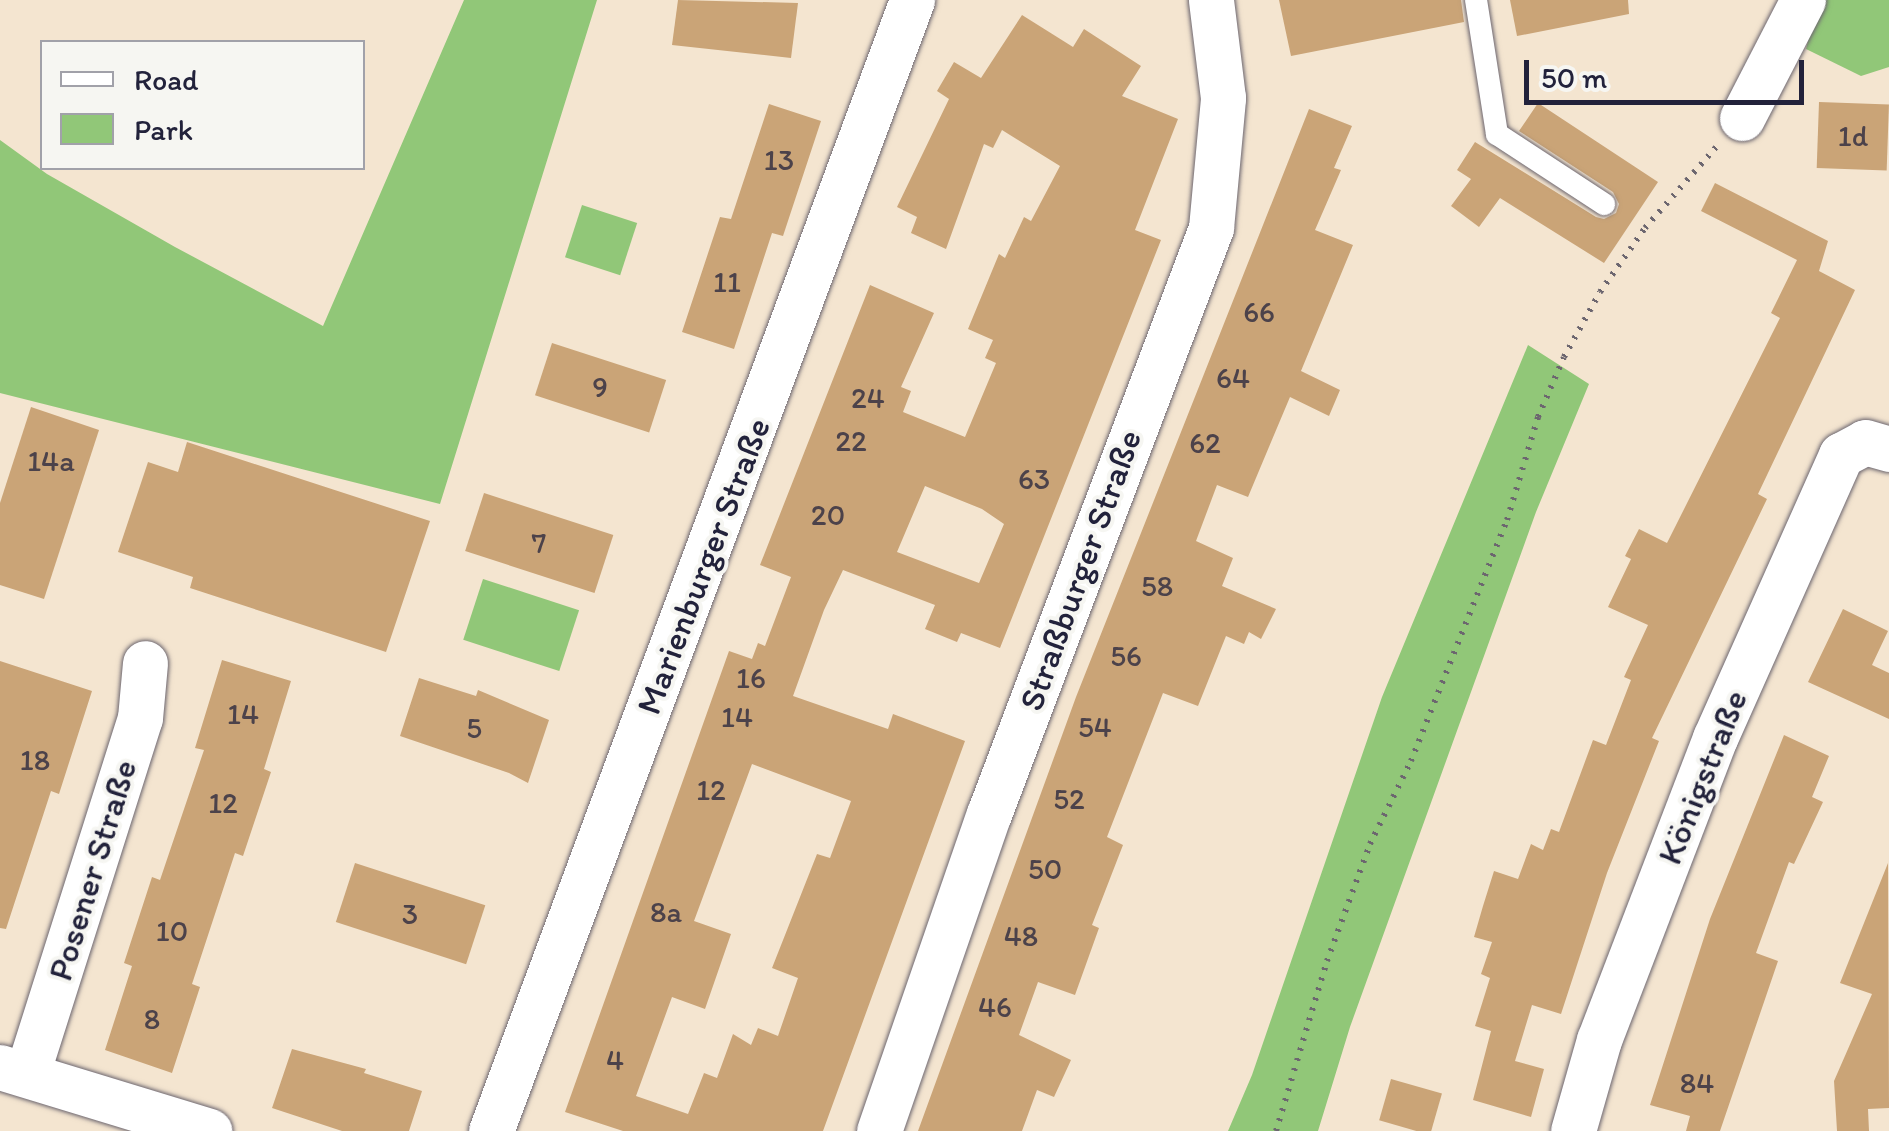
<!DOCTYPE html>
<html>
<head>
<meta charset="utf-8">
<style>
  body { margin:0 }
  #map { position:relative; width:1889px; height:1131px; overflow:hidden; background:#f4e5d0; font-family:Itim,sans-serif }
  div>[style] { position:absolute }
  .green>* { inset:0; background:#91c778; transform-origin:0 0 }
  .building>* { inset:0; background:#caa477; transform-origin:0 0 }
  .path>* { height:6px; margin-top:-3px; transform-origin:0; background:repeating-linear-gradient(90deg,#6c666f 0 2.5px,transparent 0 10.5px) }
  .roads { filter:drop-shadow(0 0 2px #6c666f) drop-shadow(0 0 2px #6c666f) }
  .lane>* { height:22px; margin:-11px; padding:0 11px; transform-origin:11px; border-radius:11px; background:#fff }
  .street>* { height:45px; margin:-22.5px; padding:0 22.5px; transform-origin:22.5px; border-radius:22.5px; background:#fff }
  span { translate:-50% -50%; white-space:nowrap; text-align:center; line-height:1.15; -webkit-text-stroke:8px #f6f6f2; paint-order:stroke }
  .number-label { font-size:30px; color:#4c424a }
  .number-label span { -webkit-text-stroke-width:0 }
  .street-label { font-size:35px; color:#22223b }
  .legend { position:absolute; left:40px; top:40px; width:325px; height:130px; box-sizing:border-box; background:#f6f6f2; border:2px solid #a1a1a9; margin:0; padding:12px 18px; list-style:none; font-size:30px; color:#22223b }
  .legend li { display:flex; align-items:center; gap:20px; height:50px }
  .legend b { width:50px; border:2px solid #a1a1a9 }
  .scale { position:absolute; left:1524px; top:60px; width:280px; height:45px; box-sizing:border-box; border:5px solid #22223b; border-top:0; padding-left:12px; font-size:30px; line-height:35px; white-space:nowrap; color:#22223b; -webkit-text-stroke:8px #f6f6f2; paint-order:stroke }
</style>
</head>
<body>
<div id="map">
  <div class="green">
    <div style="clip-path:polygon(464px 0,597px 0,440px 504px,0 393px,0 140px,47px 174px,175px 247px,323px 326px)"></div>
    <div style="clip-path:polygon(1818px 0,1889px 0,1889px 67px,1861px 76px,1806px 49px)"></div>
    <div style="left:582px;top:205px;width:58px;height:55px;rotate:18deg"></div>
    <div style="clip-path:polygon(1528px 345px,1589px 384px,1536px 512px,1350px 1027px,1318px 1131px,1228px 1131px,1252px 1075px,1382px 697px)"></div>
    <div style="left:483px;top:579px;width:101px;height:64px;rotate:18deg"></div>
  </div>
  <div class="building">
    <div style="clip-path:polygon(678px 0,798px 3px,791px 58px,672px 45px)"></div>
    <div style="clip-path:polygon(1279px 0,1461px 0,1464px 22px,1291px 56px)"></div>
    <div style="clip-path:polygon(1510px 0,1628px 0,1629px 14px,1517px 36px)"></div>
    <div style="clip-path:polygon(evenodd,1022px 15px,1073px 47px,1084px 29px,1141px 66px,1122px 96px,1178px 119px,1135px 230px,1161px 240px,1000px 648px,961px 633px,957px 642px,925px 629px,935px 605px,843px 570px,824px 610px,793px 696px,888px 729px,893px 714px,965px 741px,823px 1131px,623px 1131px,565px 1112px,729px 651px,752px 659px,758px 643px,765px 646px,791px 577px,760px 565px,870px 285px,934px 313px,901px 387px,911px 391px,903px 412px,965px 437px,996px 363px,985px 358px,993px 340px,968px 329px,999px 254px,1005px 258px,1024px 217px,1031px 221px,1060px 166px,1002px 130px,993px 148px,984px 144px,946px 249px,911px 233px,917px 217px,897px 207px,949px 99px,937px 91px,954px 62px,981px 78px,1022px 15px,925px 486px,982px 509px,1004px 524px,979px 583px,897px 552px,925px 486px,1022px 15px,752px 764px,851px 801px,830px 858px,817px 854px,772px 968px,798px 978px,778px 1036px,758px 1028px,751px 1045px,733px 1034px,717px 1078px,704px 1073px,688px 1114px,636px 1096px,672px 997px,705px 1009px,731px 934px,694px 921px,752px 764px)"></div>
    <div style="left:1819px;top:102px;width:70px;height:66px;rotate:2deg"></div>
    <div style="clip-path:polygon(1538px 103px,1658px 182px,1604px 263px,1500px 198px,1479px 227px,1451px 206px,1471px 179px,1457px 170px,1475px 142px,1596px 217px,1604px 219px,1616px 213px,1619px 204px,1613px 192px,1519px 131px)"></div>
    <div style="clip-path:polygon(769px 104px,821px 121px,783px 236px,772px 233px,734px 349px,682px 332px,720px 217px,731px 219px)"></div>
    <div style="clip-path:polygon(1309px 109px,1352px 126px,1334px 168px,1341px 170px,1315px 230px,1353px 245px,1301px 371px,1340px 390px,1329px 416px,1290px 397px,1248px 497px,1217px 485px,1196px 541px,1233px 558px,1222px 586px,1276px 609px,1261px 639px,1249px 632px,1244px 644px,1226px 636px,1198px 706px,1163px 693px,1107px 837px,1123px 845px,1092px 925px,1099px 928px,1075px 995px,1038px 982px,1019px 1035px,1071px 1060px,1054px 1097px,1037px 1090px,1022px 1131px,918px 1131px,1076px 697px)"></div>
    <div style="clip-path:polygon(1715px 183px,1828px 241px,1819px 271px,1855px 290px,1758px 494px,1767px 499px,1652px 738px,1659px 741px,1607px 873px,1561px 1014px,1532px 1005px,1515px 1061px,1544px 1069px,1531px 1117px,1473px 1100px,1491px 1031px,1475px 1026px,1490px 978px,1481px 974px,1492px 942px,1474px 937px,1483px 906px,1494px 871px,1518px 879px,1531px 844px,1543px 850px,1551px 829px,1559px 832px,1593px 740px,1606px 745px,1631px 680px,1624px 677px,1648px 625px,1608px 607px,1631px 559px,1625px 556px,1639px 529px,1667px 543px,1780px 318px,1771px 313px,1797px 260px,1701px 211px)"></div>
    <div style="left:552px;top:343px;width:120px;height:55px;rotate:18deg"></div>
    <div style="clip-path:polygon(31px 407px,99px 430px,44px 599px,0 585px,0 503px)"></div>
    <div style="clip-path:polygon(187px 442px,430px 521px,386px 652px,190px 588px,193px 577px,118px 552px,148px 462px,178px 472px)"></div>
    <div style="left:484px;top:493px;width:136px;height:61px;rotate:18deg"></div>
    <div style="clip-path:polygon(1843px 609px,1888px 631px,1872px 665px,1889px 673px,1889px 719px,1808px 682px)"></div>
    <div style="clip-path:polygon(222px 660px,291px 681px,264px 769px,271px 772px,243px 856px,235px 853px,192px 984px,200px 987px,172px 1073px,105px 1050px,132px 966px,124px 963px,152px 877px,160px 880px,204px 750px,195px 748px)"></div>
    <div style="clip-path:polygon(0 661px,92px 691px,59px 794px,51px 791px,6px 929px,0 928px)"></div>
    <div style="clip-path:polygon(419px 678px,476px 696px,478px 690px,549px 720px,528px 783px,509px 773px,400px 736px)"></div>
    <div style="clip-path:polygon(1784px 735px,1829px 756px,1812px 797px,1823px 802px,1794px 864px,1789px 862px,1756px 953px,1778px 961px,1720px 1131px,1686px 1131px,1690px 1116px,1650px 1105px,1710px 919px)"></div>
    <div style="left:355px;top:863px;width:137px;height:62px;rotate:18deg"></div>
    <div style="clip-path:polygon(1888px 863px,1889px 1108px,1868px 1109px,1869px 1131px,1837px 1131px,1834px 1081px,1872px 994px,1840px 983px)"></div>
    <div style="clip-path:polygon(292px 1049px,366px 1069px,364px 1073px,422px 1091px,409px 1131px,342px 1131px,272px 1108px)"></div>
    <div style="left:1391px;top:1079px;width:53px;height:43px;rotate:16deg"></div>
  </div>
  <div class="path">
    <div style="left:1276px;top:1131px;width:177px;rotate:-73.3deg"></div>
    <div style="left:1327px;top:961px;width:125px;rotate:-69.8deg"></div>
    <div style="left:1370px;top:844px;width:93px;rotate:-63.7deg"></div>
    <div style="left:1411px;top:761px;width:259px;rotate:-68.3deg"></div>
    <div style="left:1507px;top:520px;width:108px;rotate:-73.2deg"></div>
    <div style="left:1538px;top:417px;width:65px;rotate:-66.6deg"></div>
    <div style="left:1564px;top:357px;width:74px;rotate:-61deg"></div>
    <div style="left:1600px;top:292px;width:78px;rotate:-54.9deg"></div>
    <div style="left:1645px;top:228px;width:109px;rotate:-48.7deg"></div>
  </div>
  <div class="roads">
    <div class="lane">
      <div style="left:1476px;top:0;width:136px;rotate:81.1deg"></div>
      <div style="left:1497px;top:134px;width:128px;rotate:33.2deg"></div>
    </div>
    <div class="street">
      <div style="left:1742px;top:118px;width:133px;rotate:-62.7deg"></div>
      <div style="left:0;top:1067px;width:219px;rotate:17deg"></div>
      <div style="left:27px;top:1074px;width:374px;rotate:-72.4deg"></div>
      <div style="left:140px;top:718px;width:55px;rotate:-84.8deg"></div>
      <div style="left:491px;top:1131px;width:1207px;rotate:-69.58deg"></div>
      <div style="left:879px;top:1131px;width:336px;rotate:-70.9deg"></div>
      <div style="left:989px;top:814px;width:627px;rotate:-69.25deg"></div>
      <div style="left:1211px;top:228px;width:131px;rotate:-84.7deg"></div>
      <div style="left:1223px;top:98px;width:99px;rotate:-97deg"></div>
      <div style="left:1573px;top:1131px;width:95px;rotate:-74.1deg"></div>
      <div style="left:1599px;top:1040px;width:324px;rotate:-69deg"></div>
      <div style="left:1715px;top:738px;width:310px;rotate:-66deg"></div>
      <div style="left:1841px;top:455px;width:27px;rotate:-28deg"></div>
      <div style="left:1865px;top:442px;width:25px;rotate:16deg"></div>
    </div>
  </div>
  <div class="number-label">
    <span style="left:1853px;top:136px">1d</span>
    <span style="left:779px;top:160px">13</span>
    <span style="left:727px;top:282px">11</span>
    <span style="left:1259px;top:312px">66</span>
    <span style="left:1233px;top:378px">64</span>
    <span style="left:600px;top:387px">9</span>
    <span style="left:868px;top:398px">24</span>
    <span style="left:851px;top:441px">22</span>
    <span style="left:1205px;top:443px">62</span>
    <span style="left:51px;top:461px">14a</span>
    <span style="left:1034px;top:479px">63</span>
    <span style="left:828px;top:515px">20</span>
    <span style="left:539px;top:543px">7</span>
    <span style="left:1157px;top:586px">58</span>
    <span style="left:1126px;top:656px">56</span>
    <span style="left:751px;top:678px">16</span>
    <span style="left:243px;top:714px">14</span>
    <span style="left:737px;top:717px">14</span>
    <span style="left:1095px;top:727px">54</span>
    <span style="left:474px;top:728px">5</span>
    <span style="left:35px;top:760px">18</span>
    <span style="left:711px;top:790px">12</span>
    <span style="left:1069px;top:799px">52</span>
    <span style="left:223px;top:803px">12</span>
    <span style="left:1045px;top:869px">50</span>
    <span style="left:666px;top:912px">8a</span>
    <span style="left:410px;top:914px">3</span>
    <span style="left:172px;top:931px">10</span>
    <span style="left:1021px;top:936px">48</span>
    <span style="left:995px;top:1007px">46</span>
    <span style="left:152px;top:1019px">8</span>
    <span style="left:615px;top:1060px">4</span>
    <span style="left:1697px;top:1083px">84</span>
  </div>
  <div class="street-label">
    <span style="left:703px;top:566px;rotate:-69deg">Marienburger Straße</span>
    <span style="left:1080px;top:570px;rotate:-70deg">Straßburger Straße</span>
    <span style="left:1702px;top:777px;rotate:-68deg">Königstraße</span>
    <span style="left:92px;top:870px;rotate:-73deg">Posener Straße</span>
  </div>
  <ul class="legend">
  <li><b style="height:12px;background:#fff"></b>Road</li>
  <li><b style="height:28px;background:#91c778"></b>Park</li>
  </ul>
  <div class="scale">50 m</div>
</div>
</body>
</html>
